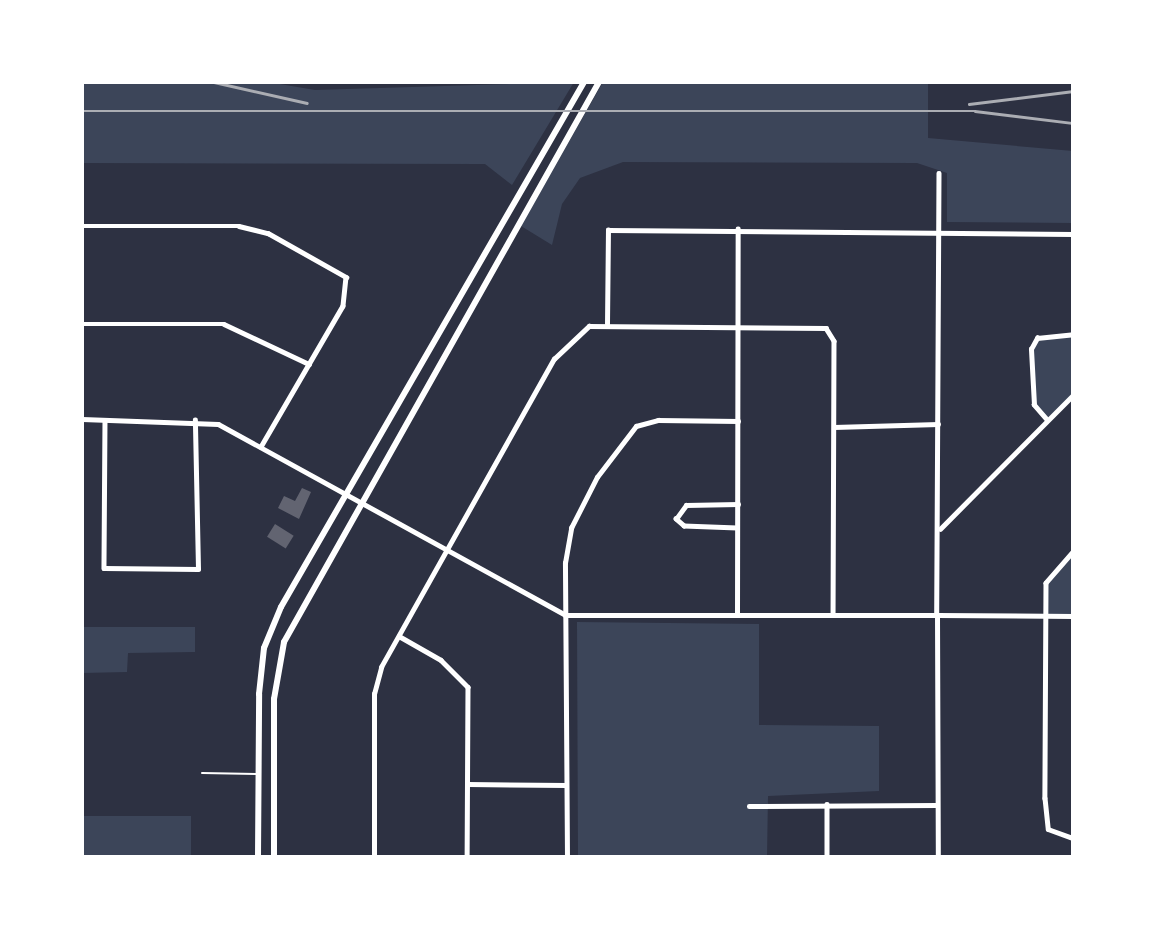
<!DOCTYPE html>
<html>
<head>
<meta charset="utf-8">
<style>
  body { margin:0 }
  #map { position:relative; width:1155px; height:939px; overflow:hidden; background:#2d3142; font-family:Cabin,sans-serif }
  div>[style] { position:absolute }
  .green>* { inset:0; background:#3c4559; transform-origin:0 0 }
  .building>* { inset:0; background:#626471; transform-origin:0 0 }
  .service>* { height:2px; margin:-1px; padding:0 1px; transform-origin:1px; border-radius:1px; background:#fff }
  .minor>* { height:4.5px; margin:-2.25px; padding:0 2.25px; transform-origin:2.25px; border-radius:2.25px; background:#fff }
  .tertiary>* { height:5px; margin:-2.5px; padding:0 2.5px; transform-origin:2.5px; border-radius:2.5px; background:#fff }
  .secondary>* { height:6px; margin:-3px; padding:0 3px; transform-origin:3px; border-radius:3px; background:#fff }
  .rail>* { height:2.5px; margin:-1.25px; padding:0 1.25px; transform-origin:1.25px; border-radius:1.25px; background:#abadb3 }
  span { translate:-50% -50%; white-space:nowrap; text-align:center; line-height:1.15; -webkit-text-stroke:7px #fff; paint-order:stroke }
  .frame { position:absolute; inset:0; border:84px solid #fff; pointer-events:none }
</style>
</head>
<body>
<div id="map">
  <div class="green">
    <div style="clip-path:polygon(82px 82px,268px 82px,315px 90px,574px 82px,512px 185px,485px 164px,82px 163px)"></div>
    <div style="clip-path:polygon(603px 82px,928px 82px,928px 138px,1073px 151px,1073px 223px,947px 222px,947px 173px,917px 163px,623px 162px,580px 178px,562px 204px,552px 245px,521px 226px)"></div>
    <div style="clip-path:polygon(1073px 334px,1073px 395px,1047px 420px,1034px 405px,1031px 349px,1037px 338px)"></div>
    <div style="clip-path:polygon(1073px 552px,1073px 616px,1046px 616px,1046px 583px)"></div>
    <div style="clip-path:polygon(577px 622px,759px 624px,759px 725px,879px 726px,879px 791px,768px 796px,767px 857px,578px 857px)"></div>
    <div style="clip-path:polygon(82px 627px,195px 627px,195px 652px,128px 653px,127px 672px,82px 673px)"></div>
    <div style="left:191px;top:816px;width:41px;height:109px;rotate:90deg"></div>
  </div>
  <div class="building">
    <div style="clip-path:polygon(302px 488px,311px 492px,299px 519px,278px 508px,284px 496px,295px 501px)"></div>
    <div style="left:275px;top:524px;width:22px;height:15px;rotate:32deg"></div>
  </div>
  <div class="service">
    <div style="left:202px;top:773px;width:55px;rotate:1deg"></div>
  </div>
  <div class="minor">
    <div style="left:939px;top:173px;width:442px;rotate:90.3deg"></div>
    <div style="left:937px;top:615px;width:136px;rotate:0.4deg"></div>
    <div style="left:82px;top:226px;width:157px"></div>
    <div style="left:239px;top:226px;width:30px;rotate:14deg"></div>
    <div style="left:268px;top:233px;width:90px;rotate:29.4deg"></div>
    <div style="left:346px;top:277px;width:29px;rotate:96deg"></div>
    <div style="left:343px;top:306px;width:163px;rotate:120.2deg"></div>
    <div style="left:82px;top:324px;width:142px"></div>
    <div style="left:224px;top:324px;width:94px;rotate:25.2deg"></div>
    <div style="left:607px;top:324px;width:94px;rotate:-89.4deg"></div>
    <div style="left:608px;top:230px;width:465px;rotate:0.5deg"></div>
    <div style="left:105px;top:420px;width:148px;rotate:90.4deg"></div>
    <div style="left:104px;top:568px;width:94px;rotate:0.6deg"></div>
    <div style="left:198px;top:569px;width:149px;rotate:-91.2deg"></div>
    <div style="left:1047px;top:420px;width:20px;rotate:-131deg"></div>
    <div style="left:1034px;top:405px;width:56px;rotate:-93.1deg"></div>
    <div style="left:1031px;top:349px;width:13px;rotate:-61deg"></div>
    <div style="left:1037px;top:338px;width:36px;rotate:-6deg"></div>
    <div style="left:834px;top:427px;width:104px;rotate:-1.7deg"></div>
    <div style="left:737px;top:528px;width:53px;rotate:-177.8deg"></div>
    <div style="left:684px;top:526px;width:11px;rotate:-139deg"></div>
    <div style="left:676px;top:519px;width:17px;rotate:-54deg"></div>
    <div style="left:686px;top:505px;width:52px;rotate:-1.1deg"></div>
    <div style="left:940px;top:529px;width:189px;rotate:-45.2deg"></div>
    <div style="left:1073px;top:552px;width:41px;rotate:131.1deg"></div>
    <div style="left:1046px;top:583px;width:215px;rotate:90.3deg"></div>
    <div style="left:1045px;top:798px;width:31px;rotate:84deg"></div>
    <div style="left:1048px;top:829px;width:27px;rotate:20deg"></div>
    <div style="left:737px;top:613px;width:384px;rotate:-89.9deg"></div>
    <div style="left:399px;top:636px;width:48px;rotate:29.7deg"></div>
    <div style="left:441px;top:660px;width:38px;rotate:45deg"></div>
    <div style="left:468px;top:687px;width:170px;rotate:90.3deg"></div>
    <div style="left:468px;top:784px;width:98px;rotate:0.6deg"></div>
    <div style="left:827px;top:804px;width:53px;rotate:90deg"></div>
    <div style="left:749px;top:806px;width:188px;rotate:-0.3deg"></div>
    <div style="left:374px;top:857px;width:163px;rotate:-90deg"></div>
    <div style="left:374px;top:694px;width:28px;rotate:-75deg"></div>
    <div style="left:381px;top:667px;width:353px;rotate:-60.7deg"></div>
    <div style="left:554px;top:359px;width:48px;rotate:-43.3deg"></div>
    <div style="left:589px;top:326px;width:237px;rotate:0.5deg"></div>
    <div style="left:826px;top:328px;width:15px;rotate:58deg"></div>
    <div style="left:834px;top:341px;width:273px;rotate:90.2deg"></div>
    <div style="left:567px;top:857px;width:294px;rotate:-90.4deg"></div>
    <div style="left:565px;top:563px;width:36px;rotate:-80deg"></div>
    <div style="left:571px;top:528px;width:57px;rotate:-63deg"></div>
    <div style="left:597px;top:477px;width:64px;rotate:-52.6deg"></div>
    <div style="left:636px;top:426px;width:23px;rotate:-15deg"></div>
    <div style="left:658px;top:420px;width:80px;rotate:0.7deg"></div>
  </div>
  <div class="tertiary">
    <div style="left:82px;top:419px;width:136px;rotate:2.1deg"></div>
    <div style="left:218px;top:424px;width:396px;rotate:28.8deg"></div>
    <div style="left:565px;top:615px;width:372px"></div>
    <div style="left:937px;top:615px;width:242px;rotate:89.8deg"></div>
  </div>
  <div class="secondary">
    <div style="left:258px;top:857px;width:163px;rotate:-89.6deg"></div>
    <div style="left:259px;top:694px;width:46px;rotate:-83.8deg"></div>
    <div style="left:264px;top:648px;width:44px;rotate:-67.5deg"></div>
    <div style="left:281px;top:607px;width:606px;rotate:-60.01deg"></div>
    <div style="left:274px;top:857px;width:158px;rotate:-90deg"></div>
    <div style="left:274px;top:699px;width:58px;rotate:-80deg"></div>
    <div style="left:284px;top:642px;width:643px;rotate:-60.64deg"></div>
  </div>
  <div class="rail">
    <div style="left:214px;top:82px;width:95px;rotate:12.7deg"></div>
    <div style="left:969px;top:104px;width:105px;rotate:-7.1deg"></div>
    <div style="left:82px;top:111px;width:893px"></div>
    <div style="left:975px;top:111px;width:99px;rotate:7deg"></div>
  </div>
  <div class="frame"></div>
</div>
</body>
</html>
